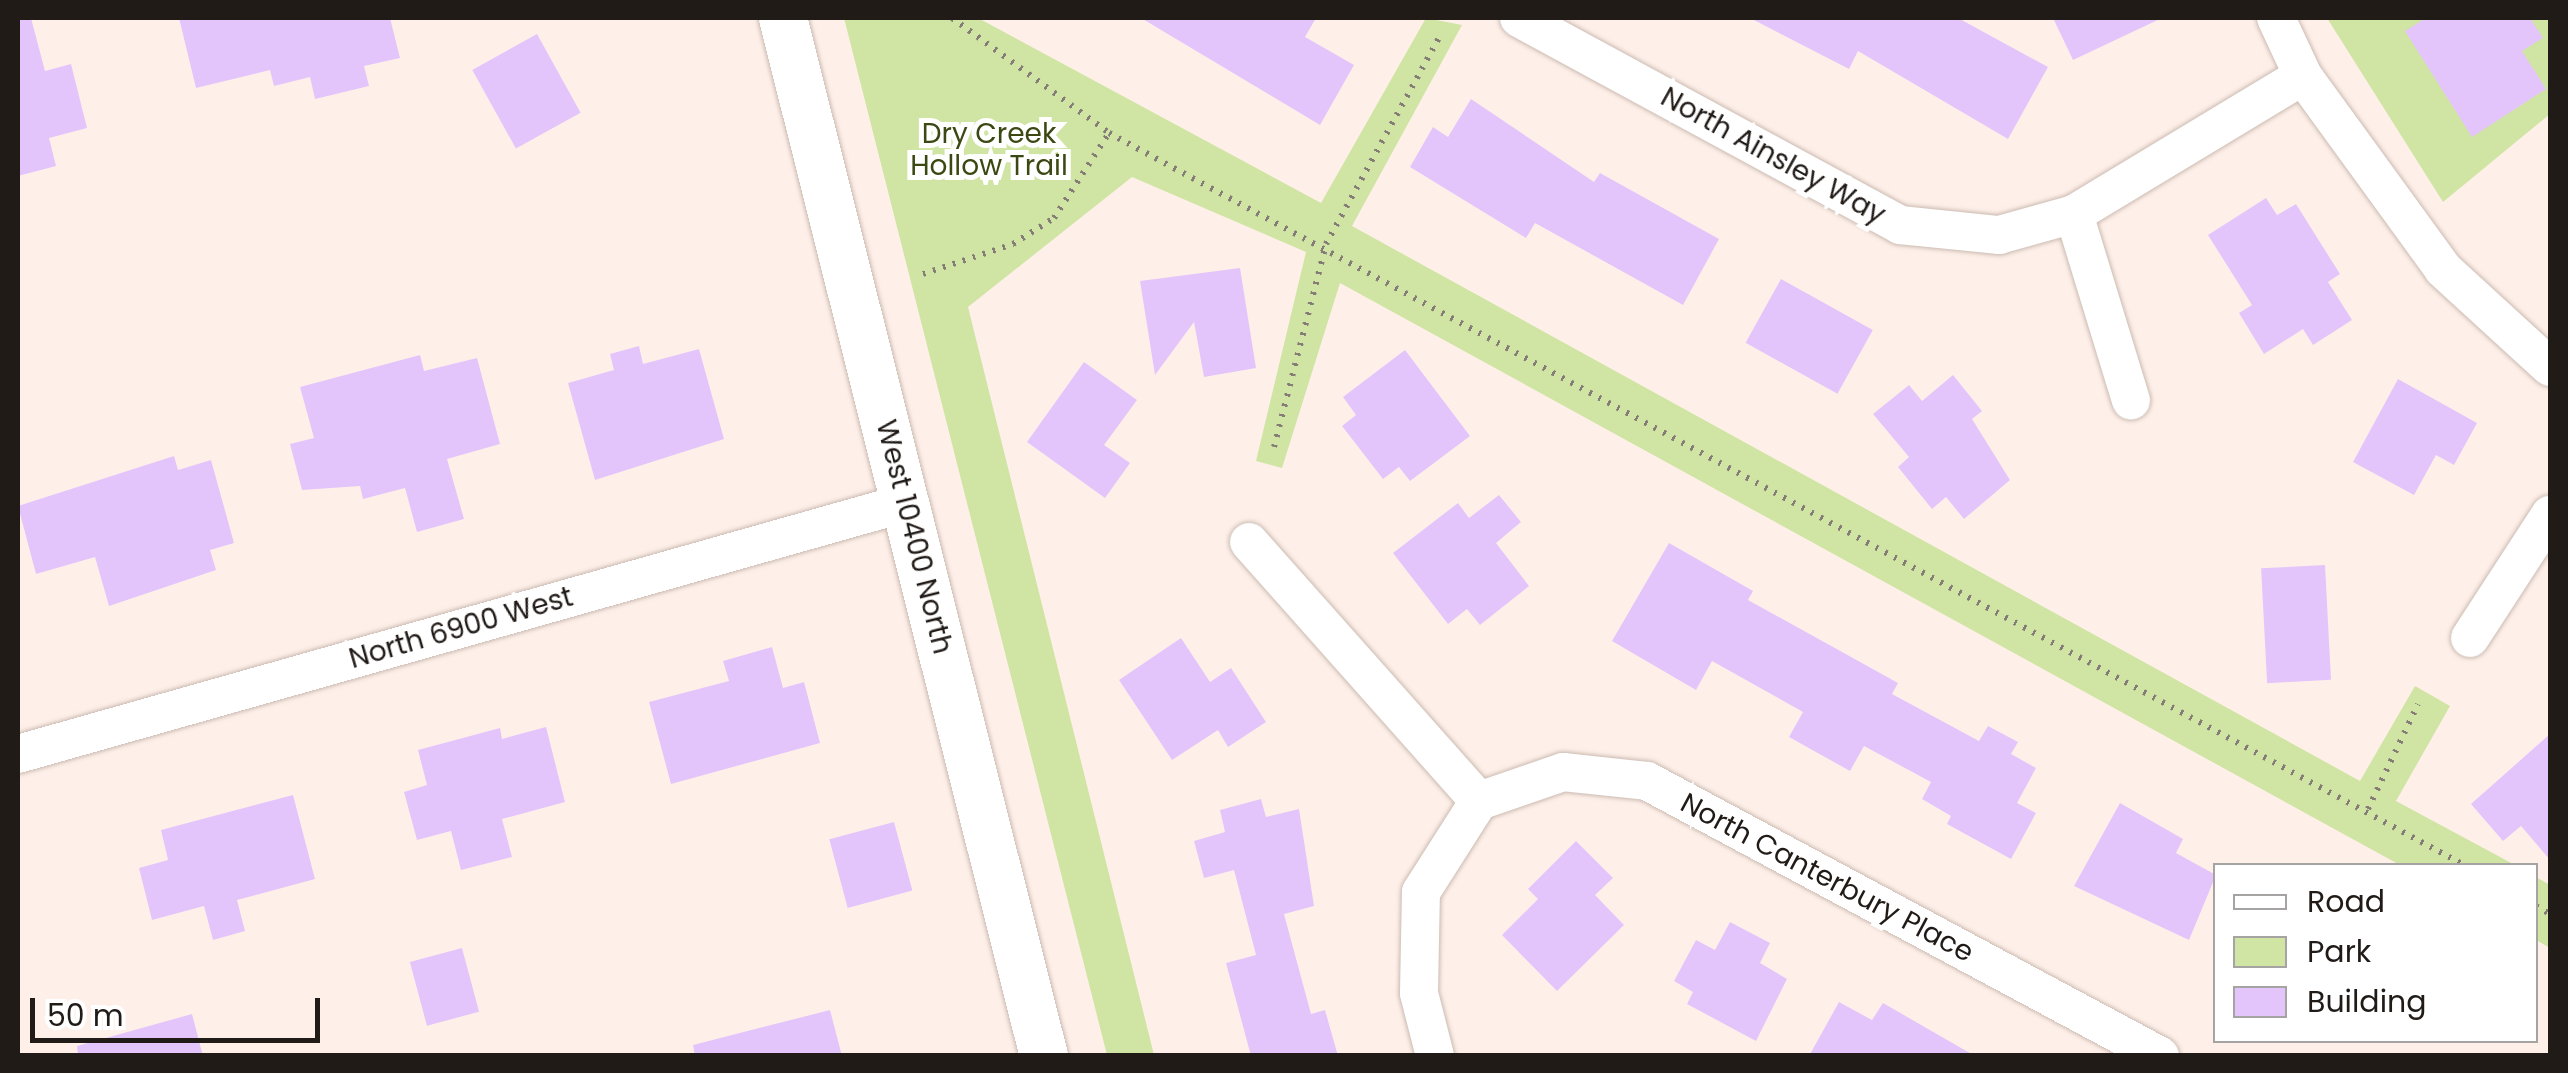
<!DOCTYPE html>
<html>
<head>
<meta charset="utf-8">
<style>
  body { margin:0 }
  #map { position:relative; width:2568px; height:1073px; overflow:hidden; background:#fef0e9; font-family:Poppins,sans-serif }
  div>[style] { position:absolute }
  .green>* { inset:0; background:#d0e4a3 }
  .building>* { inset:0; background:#e4c5fb; transform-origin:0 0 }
  .path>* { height:6px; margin-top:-3px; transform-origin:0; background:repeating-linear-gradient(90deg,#857c77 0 2.5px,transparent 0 10.5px) }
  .roads { filter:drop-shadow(0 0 2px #cbbbb2) drop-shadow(0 0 2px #cbbbb2) }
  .minor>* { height:38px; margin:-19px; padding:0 19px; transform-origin:19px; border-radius:19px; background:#fff }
  .tertiary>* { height:48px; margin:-24px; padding:0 24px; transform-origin:24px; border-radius:24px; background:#fff }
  span { translate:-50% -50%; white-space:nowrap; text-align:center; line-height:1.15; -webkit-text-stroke:10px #fff; paint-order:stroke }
  .park-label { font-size:28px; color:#3b4812 }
  .street-label { font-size:28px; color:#211b18 }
  .frame { position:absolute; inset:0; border:20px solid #211b18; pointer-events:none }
  .legend { position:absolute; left:2213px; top:863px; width:325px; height:180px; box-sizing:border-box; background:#fff; border:2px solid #a6a4a3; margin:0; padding:12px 18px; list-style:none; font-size:30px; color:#211b18 }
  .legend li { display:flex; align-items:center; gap:20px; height:50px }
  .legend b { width:50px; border:2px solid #a6a4a3 }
  .scale { position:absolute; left:30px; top:998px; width:290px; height:45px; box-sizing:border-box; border:5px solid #211b18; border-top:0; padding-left:12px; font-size:30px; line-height:35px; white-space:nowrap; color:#211b18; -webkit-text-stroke:8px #fff; paint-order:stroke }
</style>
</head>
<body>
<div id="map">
  <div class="green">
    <div style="clip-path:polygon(844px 18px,978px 18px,1321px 203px,1426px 18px,1462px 25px,1352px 226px,2360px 781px,2415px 686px,2450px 706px,2396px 801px,2515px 865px,2400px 865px,1340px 283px,1282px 468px,1256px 461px,1306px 252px,1132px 177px,968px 307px,1154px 1055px,1107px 1055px)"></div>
    <div style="clip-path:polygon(2327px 18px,2550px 18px,2550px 114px,2443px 202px)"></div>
    <div style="clip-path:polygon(2536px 877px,2550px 885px,2550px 948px,2536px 940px)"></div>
  </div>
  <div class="building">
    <div style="clip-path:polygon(18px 18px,31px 18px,45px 71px,71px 64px,87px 128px,49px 138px,56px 166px,18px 176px)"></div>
    <div style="clip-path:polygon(179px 18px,390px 18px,400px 58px,364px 66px,369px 86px,315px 99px,310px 77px,274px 86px,270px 70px,196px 88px)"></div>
    <div style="clip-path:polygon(1141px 18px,1316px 18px,1305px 37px,1354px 65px,1320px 125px)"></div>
    <div style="clip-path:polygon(1750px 18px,1958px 18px,2048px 67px,2008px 139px,1858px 51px,1849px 69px)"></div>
    <div style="clip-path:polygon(2053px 18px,2162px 18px,2073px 60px)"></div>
    <div style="clip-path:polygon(2426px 18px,2530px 18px,2543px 38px,2522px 51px,2546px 89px,2472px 137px,2405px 31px)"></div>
    <div style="left:537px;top:34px;width:90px;height:74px;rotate:61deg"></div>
    <div style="clip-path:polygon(1471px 99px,1594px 182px,1600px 173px,1719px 239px,1683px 305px,1535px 223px,1526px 238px,1410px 167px,1433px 127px,1448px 137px)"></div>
    <div style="clip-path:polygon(2266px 198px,2277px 215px,2296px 204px,2340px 274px,2328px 282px,2352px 320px,2313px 345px,2303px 329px,2264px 354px,2239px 313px,2252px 305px,2208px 235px)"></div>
    <div style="clip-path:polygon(1240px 268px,1256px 368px,1204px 377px,1194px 322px,1155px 375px,1140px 281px)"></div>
    <div style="left:1781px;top:279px;width:105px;height:73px;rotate:29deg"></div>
    <div style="clip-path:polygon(639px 346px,643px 364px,699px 349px,724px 439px,595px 480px,568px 383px,614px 370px,610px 354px)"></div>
    <div style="clip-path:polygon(1405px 350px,1470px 436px,1410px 481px,1399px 467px,1383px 479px,1342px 426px,1356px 415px,1343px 397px)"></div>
    <div style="clip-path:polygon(420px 355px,424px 371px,477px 358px,500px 444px,447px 459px,464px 519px,417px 532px,405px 488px,363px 499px,360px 486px,302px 490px,290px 444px,314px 438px,300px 387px)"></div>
    <div style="clip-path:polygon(1084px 362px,1137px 400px,1104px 445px,1130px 463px,1105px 498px,1027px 442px)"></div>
    <div style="clip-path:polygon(1953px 375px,1982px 411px,1972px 419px,2010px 480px,1964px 519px,1946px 497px,1932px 509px,1898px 467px,1909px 457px,1873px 414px,1909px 385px,1922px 401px)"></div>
    <div style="clip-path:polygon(2398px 379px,2477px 423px,2454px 465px,2436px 455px,2414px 495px,2353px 462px)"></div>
    <div style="clip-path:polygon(174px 456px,178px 470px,211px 460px,234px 543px,210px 550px,216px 570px,109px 606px,95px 557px,36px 574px,18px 506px)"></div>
    <div style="clip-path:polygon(1499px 495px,1521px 522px,1496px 543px,1529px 586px,1480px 625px,1467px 609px,1448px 624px,1393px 553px,1458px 503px,1469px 518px)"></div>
    <div style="clip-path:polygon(1669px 543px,1753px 591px,1748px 600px,1898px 683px,1892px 694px,1979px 741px,1988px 726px,2018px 742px,2011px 754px,2036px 768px,2017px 803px,2036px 813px,2011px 859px,1947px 824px,1951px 816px,1922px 799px,1931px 782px,1864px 746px,1850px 771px,1789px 737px,1803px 712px,1712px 661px,1696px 690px,1612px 641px)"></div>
    <div style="left:2325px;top:565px;width:115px;height:64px;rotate:87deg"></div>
    <div style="clip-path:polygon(1181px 638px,1210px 682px,1231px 668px,1266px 722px,1228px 747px,1218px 730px,1172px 760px,1119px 680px)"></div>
    <div style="clip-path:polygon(772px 647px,783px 688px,804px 682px,820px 743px,671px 784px,649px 702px,729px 681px,723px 661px)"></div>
    <div style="clip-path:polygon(546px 727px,565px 802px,502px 819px,512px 857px,461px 870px,451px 831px,417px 840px,404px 792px,427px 785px,418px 750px,500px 728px,502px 739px)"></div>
    <div style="clip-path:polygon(2550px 734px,2550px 860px,2521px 826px,2503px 841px,2471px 804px)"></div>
    <div style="clip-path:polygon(293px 795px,315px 879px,237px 900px,245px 931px,213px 940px,204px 906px,152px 920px,139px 868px,168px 860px,161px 830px)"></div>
    <div style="clip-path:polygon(1261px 799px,1266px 817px,1299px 809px,1314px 906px,1284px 914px,1311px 1014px,1325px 1010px,1338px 1056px,1251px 1056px,1226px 963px,1256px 955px,1234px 870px,1204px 878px,1194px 841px,1225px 832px,1220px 810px)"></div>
    <div style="clip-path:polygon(2120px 803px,2183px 839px,2176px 853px,2216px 875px,2189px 940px,2074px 886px)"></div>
    <div style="left:894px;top:822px;width:71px;height:67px;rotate:75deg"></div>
    <div style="clip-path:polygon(1576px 841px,1613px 878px,1595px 895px,1624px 925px,1557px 991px,1502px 935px,1538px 899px,1528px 889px)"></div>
    <div style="clip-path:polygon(1730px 922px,1770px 943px,1760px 963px,1787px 979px,1756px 1041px,1687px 1004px,1693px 992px,1674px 981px,1696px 940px,1715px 950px)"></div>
    <div style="left:462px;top:948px;width:66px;height:54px;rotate:75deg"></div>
    <div style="clip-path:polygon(1839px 1002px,1872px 1020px,1883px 1003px,1975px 1056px,1809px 1056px)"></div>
    <div style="clip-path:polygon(830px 1010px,842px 1056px,695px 1056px,693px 1045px)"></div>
    <div style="clip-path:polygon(192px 1014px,203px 1056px,78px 1056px,77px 1046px)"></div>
  </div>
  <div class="path">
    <div style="left:952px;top:18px;width:195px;rotate:36.2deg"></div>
    <div style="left:1109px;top:133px;width:1542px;rotate:28.38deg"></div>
    <div style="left:923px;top:274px;width:95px;rotate:-18.4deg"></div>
    <div style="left:1013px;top:244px;width:49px;rotate:-32.4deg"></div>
    <div style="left:1054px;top:218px;width:101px;rotate:-57.1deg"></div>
    <div style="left:1274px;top:447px;width:210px;rotate:-75.6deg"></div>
    <div style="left:1326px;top:244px;width:239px;rotate:-61.3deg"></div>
    <div style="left:2368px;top:809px;width:116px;rotate:-64.5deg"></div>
    <div style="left:2536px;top:906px;width:16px;rotate:30deg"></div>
  </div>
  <div class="roads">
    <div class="minor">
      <div style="left:1519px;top:18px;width:434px;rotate:28.5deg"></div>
      <div style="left:1900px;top:225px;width:100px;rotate:5.8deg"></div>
      <div style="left:1999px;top:235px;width:78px;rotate:-15.6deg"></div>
      <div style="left:2074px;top:214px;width:267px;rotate:-31.1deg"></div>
      <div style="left:2276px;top:18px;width:64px;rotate:65deg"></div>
      <div style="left:2303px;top:76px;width:238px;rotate:54deg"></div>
      <div style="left:2443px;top:269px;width:145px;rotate:42.5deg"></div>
      <div style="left:2074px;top:214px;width:195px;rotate:73deg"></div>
      <div style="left:1249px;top:542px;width:346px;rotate:48.4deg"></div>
      <div style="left:2470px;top:638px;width:147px;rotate:-57deg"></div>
      <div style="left:18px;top:754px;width:922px;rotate:-15.8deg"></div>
      <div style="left:1479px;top:801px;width:89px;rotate:-19deg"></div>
      <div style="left:1563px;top:772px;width:84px;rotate:6.1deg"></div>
      <div style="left:1647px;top:781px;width:582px;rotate:28.19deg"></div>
      <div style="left:1435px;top:1056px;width:65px;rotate:-104.3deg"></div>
      <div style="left:1419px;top:993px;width:101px;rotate:-88.9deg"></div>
      <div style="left:1421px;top:892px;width:108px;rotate:-57.5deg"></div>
    </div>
    <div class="tertiary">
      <div style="left:783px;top:18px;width:1070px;rotate:75.89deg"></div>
    </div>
  </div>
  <div class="park-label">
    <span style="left:989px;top:150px">Dry Creek<br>Hollow Trail</span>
  </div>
  <div class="street-label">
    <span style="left:1773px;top:156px;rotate:29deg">North Ainsley Way</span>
    <span style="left:914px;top:537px;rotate:76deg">West 10400 North</span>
    <span style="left:461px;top:628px;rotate:-16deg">North 6900 West</span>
    <span style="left:1827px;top:878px;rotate:28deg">North Canterbury Place</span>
  </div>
  <div class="frame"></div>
  <ul class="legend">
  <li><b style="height:12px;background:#fff"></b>Road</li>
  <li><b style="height:28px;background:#d0e4a3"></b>Park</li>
  <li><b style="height:28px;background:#e4c5fb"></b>Building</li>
  </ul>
  <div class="scale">50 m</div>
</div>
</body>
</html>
